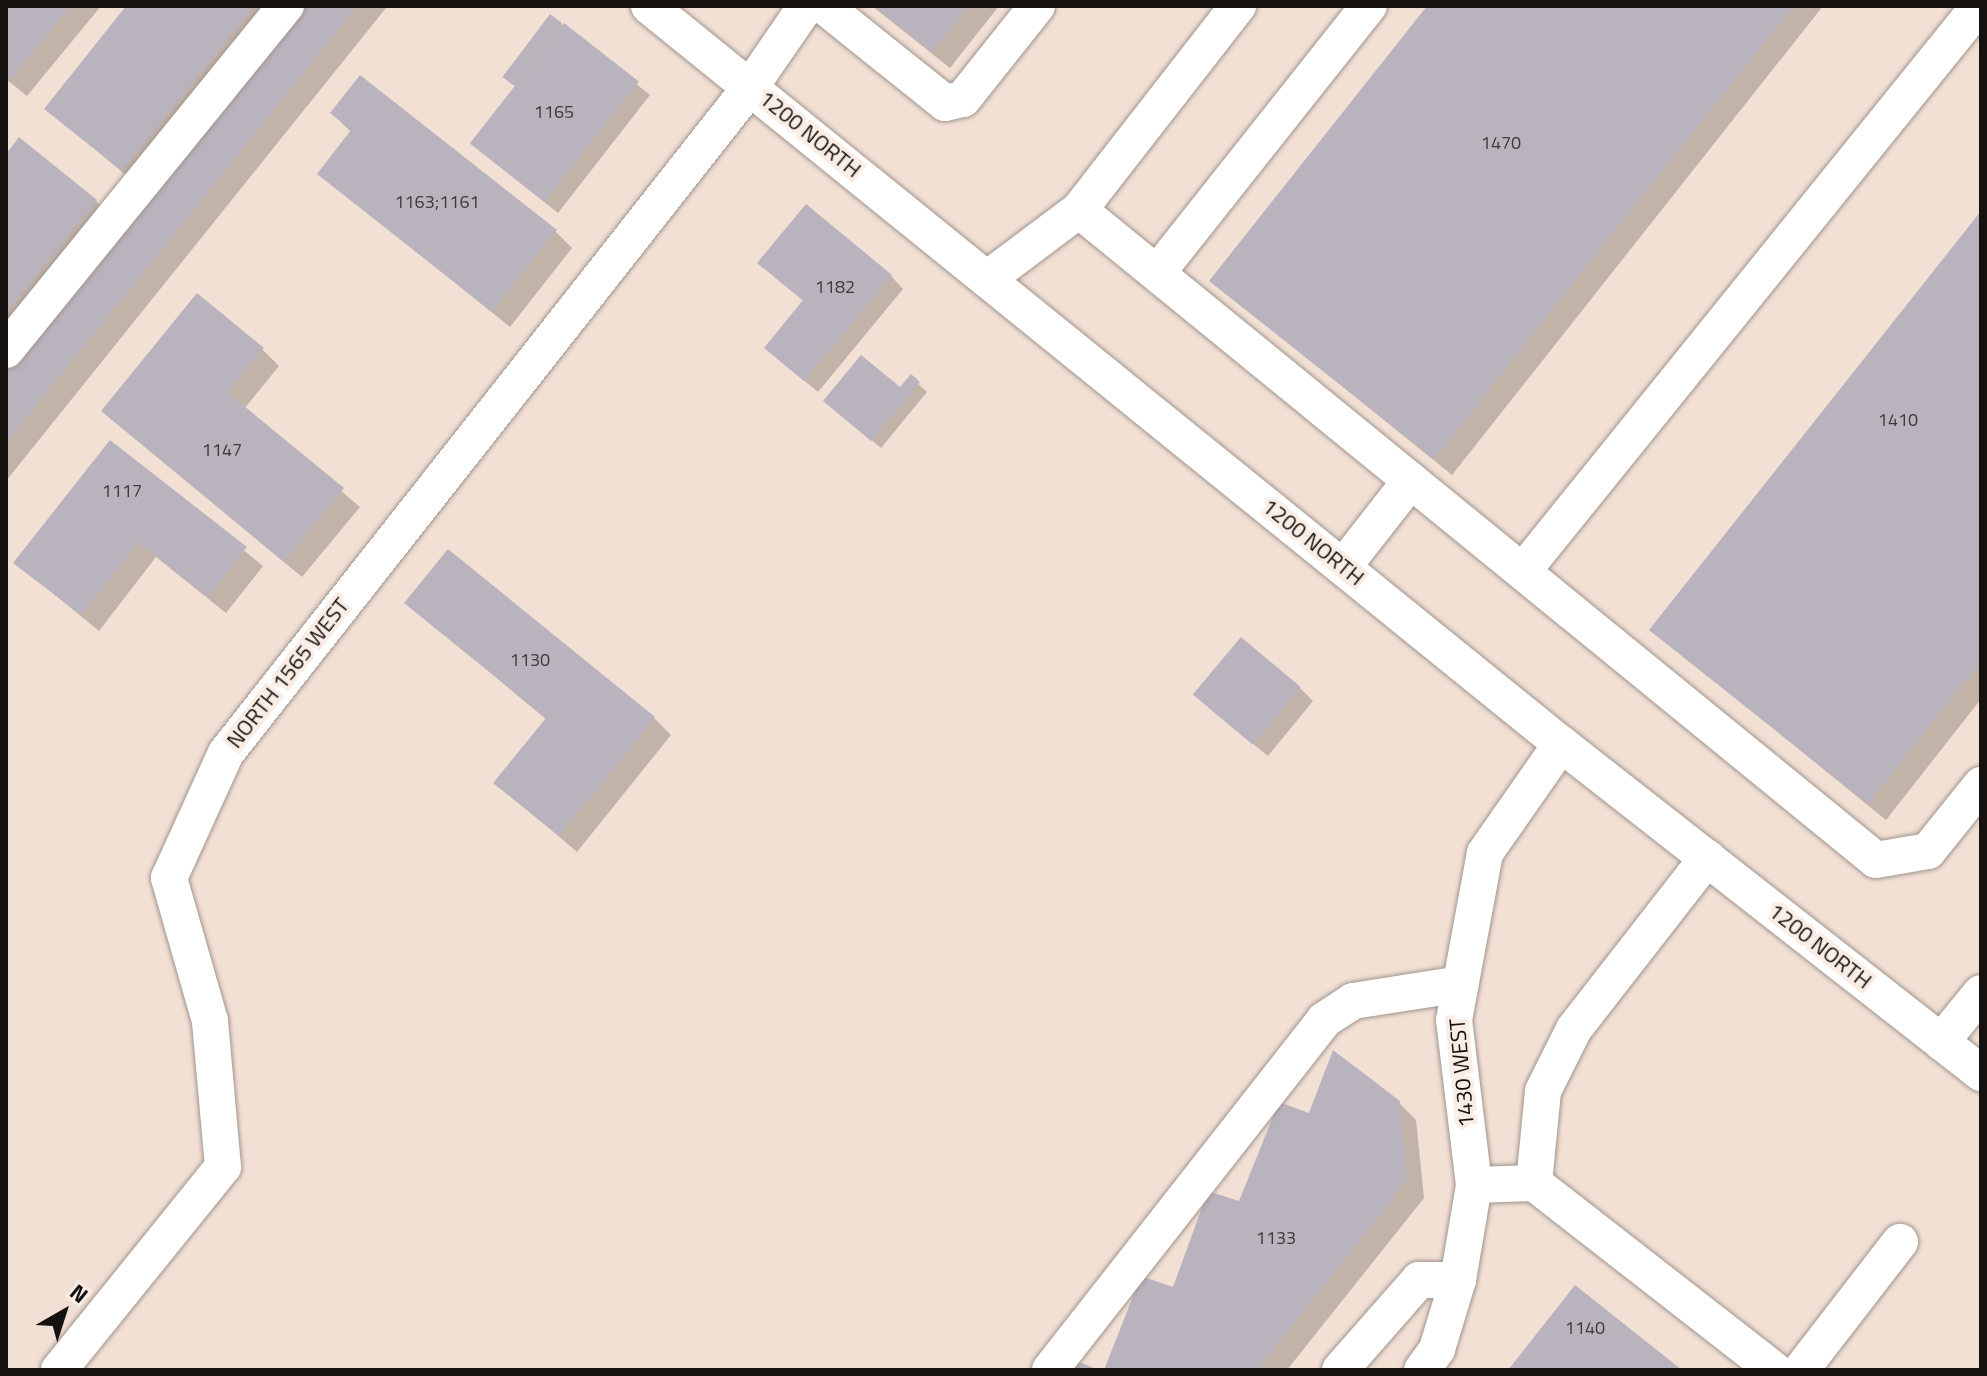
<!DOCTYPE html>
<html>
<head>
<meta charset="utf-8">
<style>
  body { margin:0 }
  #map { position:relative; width:1987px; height:1376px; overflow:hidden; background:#f9ede6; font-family:"Titillium Web",sans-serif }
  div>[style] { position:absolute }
  .built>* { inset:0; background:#f3e0d4; transform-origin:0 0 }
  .shadow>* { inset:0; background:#0003 }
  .building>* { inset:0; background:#b9b3be; transform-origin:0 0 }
  .roads { filter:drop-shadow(0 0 2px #a0958e) drop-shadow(0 0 2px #a0958e) }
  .minor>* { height:36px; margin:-18px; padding:0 18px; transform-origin:18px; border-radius:18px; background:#fff }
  span { translate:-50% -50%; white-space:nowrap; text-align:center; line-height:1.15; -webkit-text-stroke:8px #f9ede6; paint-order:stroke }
  .number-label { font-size:18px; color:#3d3a3a }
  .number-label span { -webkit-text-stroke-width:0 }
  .street-label { font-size:22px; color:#14110e }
  .frame { position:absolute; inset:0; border:8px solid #14110e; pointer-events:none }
  .north { position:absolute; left:24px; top:1272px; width:80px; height:80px; -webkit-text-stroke:6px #f9ede6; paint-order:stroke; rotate:39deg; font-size:22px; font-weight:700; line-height:32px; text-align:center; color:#14110e }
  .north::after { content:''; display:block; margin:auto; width:28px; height:36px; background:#14110e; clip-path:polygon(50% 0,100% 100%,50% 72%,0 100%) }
</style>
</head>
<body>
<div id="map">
  <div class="built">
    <div style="left:6px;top:6px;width:1975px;height:1364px"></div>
  </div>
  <div class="shadow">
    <div style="clip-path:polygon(6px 6px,101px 6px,27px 96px,6px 79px)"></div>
    <div style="clip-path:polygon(129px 6px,284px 6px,140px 187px,47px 109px)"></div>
    <div style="clip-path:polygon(303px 6px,386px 8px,6px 481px,6px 375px)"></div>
    <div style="clip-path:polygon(872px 6px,999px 6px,950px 68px)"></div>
    <div style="clip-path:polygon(1429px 6px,1823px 6px,1452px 475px,1212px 281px)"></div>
    <div style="clip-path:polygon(551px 16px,650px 95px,558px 213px,472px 144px,517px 87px,504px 75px)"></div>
    <div style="clip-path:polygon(332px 113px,555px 231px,572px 248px,510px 327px,320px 174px,352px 133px)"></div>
    <div style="clip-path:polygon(6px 157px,96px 201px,113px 218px,6px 351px)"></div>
    <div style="clip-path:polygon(1981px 214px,1981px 699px,1886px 820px,1652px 630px)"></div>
    <div style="clip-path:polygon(773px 276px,891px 276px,903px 289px,818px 392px,780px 361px,805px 302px)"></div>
    <div style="clip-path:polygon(262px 349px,279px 366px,244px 409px,360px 507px,302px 577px,103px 411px)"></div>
    <div style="clip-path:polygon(911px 377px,927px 392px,881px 448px,834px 409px,900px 390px)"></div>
    <div style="clip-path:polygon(110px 443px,263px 566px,226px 613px,156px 557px,99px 631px,16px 563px)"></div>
    <div style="clip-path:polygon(407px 603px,654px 718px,671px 735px,577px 852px,496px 783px,547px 720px)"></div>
    <div style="clip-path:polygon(1300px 688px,1313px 701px,1268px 756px,1209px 708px)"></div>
    <div style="clip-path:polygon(1398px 1102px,1416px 1120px,1424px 1198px,1287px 1370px,1106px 1370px,1240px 1203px)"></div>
  </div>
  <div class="building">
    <div style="clip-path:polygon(6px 6px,71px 6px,9px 81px,6px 78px)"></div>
    <div style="clip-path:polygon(126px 6px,254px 6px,122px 171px,44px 109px)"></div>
    <div style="clip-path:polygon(300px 6px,357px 6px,6px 443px,6px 372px)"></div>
    <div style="clip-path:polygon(874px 6px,969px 6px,932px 52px)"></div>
    <div style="clip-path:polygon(1427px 6px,1793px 6px,1434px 459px,1209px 281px)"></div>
    <div style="left:550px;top:14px;width:15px;height:79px;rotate:37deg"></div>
    <div style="left:564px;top:23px;width:95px;height:153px;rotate:38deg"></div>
    <div style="clip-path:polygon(360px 75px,557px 230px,492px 312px,317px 174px,351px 130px,330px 113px)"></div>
    <div style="clip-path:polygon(19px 137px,97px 200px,6px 313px,6px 154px)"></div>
    <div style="clip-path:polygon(806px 204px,892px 275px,804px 381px,764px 348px,803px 300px,757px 263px)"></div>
    <div style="clip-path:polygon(1981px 211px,1981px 661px,1868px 804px,1649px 630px)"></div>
    <div style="clip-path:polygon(197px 293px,264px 348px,227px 392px,344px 488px,284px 562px,101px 411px)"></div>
    <div style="clip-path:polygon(861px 355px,900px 387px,911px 374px,920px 382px,871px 441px,823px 401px)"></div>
    <div style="clip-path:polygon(110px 440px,247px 547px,208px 597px,138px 542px,81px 615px,13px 563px)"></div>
    <div style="clip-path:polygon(448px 549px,655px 717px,559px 836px,493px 783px,546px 718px,404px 603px)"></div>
    <div style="left:1241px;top:637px;width:78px;height:75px;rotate:40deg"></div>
    <div style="clip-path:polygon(1333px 1050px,1400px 1101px,1407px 1180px,1257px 1370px,1104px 1370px,1141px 1276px,1173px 1287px,1208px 1191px,1239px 1201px,1279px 1102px,1309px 1113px)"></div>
    <div style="clip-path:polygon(1575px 1285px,1682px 1370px,1508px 1370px)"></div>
    <div style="clip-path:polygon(1076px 1361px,1099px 1370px,1072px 1370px)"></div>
  </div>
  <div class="roads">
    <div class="minor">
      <div style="left:649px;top:6px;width:1173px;rotate:38.98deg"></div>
      <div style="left:1561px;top:744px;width:534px;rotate:38.07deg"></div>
      <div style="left:824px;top:6px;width:155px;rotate:38.7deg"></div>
      <div style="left:945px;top:103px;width:18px;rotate:-13deg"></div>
      <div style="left:963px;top:99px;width:119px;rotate:-51.5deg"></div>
      <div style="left:1079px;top:210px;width:1028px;rotate:39.2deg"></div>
      <div style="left:1876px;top:860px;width:53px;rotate:-9.8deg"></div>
      <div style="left:1928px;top:851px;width:85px;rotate:-51.2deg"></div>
      <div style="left:1157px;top:273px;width:341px;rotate:-51.6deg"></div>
      <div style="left:987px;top:279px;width:115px;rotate:-36.9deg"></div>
      <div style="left:1079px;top:210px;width:259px;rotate:-52.1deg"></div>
      <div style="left:6px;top:350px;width:444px;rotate:-50.9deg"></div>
      <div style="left:1343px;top:567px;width:110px;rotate:-52deg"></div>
      <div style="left:1523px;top:571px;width:726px;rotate:-51.09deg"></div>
      <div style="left:1941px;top:1042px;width:63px;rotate:-50.8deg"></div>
      <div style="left:1534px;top:1183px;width:304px;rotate:37.9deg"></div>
      <div style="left:1474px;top:1185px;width:60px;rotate:-1.9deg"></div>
      <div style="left:1534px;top:1183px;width:92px;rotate:-84.4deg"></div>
      <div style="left:1543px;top:1091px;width:69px;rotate:-63.4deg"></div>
      <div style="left:1574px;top:1029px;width:217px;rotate:-52.1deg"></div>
      <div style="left:59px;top:1370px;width:261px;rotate:-51.1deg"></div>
      <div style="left:223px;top:1167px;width:147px;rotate:-95.1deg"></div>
      <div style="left:210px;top:1021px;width:149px;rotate:-106deg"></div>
      <div style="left:169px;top:878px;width:137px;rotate:-65.5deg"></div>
      <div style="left:226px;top:753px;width:849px;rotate:-51.79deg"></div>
      <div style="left:751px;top:86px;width:97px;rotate:-55.5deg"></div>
      <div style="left:1050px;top:1370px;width:444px;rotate:-51.9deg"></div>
      <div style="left:1324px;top:1020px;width:35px;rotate:-33deg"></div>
      <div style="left:1353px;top:1001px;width:109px;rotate:-8.9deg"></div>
      <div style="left:1340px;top:1370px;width:120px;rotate:-48.7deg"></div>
      <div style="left:1419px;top:1280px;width:39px"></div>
      <div style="left:1422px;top:1370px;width:26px;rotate:-54deg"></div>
      <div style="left:1437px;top:1349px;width:72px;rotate:-73.1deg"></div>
      <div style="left:1458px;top:1280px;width:96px;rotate:-80.4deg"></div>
      <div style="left:1474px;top:1185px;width:166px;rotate:-96.9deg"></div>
      <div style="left:1454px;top:1020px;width:170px;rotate:-79.5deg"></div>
      <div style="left:1485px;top:853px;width:133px;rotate:-55.1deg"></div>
      <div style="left:1801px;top:1370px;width:162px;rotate:-52.3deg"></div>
    </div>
  </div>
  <div class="number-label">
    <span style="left:554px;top:112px">1165</span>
    <span style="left:1501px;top:143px">1470</span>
    <span style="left:437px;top:202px">1163;1161</span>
    <span style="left:835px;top:287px">1182</span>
    <span style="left:1898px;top:420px">1410</span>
    <span style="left:222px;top:450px">1147</span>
    <span style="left:122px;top:491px">1117</span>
    <span style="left:530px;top:660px">1130</span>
    <span style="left:1276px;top:1238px">1133</span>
    <span style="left:1585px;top:1328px">1140</span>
  </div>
  <div class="street-label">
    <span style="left:810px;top:134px;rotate:39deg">1200 NORTH</span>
    <span style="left:1313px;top:542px;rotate:39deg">1200 NORTH</span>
    <span style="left:288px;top:673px;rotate:-52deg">NORTH 1565 WEST</span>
    <span style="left:1820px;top:946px;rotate:38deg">1200 NORTH</span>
    <span style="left:1462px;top:1073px;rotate:-95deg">1430 WEST</span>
  </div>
  <div class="frame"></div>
  <div class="north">N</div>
</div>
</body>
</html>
